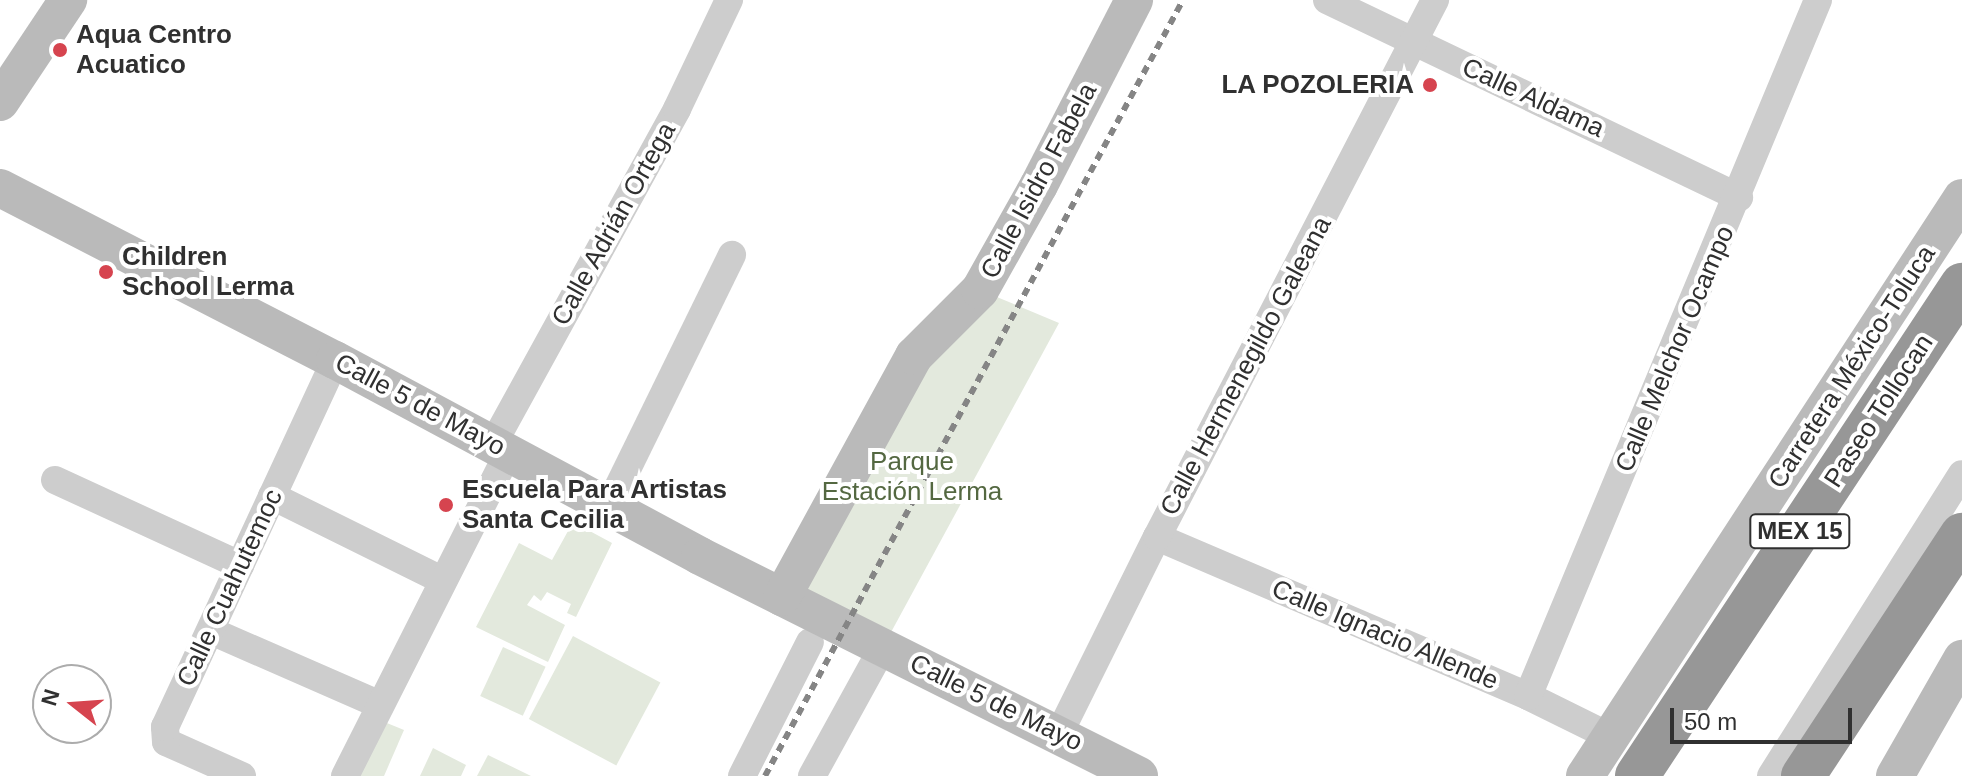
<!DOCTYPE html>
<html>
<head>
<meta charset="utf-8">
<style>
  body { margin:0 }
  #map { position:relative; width:1962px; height:776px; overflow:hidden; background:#fff; font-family:Helvetica,sans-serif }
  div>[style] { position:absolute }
  .green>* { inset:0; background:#e3e9dd; transform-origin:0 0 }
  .street>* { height:28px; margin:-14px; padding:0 14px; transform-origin:14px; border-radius:14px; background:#cdcdcd }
  .secondary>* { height:38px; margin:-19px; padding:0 19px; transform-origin:19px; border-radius:19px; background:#bababa }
  .highway>* { height:44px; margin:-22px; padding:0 22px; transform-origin:22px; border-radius:22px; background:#979797 }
  .rail>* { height:6px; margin-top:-3px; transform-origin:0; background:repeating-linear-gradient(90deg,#858585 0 8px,transparent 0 14px) }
  .dots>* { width:22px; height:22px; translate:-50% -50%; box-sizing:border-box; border:4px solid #fff; border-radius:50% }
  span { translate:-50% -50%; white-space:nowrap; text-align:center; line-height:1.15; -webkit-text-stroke:8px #fff; paint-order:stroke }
  .shield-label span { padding:2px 6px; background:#fff; border:2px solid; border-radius:6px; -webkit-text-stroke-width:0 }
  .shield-label { font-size:24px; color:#303030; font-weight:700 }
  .poi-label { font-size:26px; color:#303030; font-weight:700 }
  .left { translate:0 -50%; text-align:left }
  .right { translate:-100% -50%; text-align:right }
  .street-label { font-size:26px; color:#303030 }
  .park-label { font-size:26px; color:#546841 }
  .north { position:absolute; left:32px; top:664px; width:80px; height:80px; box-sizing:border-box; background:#fff; border:2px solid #acacac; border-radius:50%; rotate:287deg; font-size:22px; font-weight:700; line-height:32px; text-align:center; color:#303030 }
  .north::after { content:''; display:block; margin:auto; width:28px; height:36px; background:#d6444f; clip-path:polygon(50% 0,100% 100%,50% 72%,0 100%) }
  .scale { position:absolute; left:1670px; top:708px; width:182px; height:36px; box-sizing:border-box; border:4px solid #303030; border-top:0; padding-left:10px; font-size:24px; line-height:28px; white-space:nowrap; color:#303030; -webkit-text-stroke:6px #fff; paint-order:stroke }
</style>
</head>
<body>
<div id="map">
  <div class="green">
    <div style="clip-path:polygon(980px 290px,1059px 323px,883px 647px,782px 598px,914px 356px)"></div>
    <div style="clip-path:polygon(573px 522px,612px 543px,576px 617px,567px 613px,571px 604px,547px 592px,541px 601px,534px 595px,527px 605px,565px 625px,548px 662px,476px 627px,519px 543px,552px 560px)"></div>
    <div style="left:573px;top:636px;width:99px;height:94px;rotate:28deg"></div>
    <div style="left:503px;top:647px;width:47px;height:54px;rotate:25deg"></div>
    <div style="clip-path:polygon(382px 721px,404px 730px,384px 776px,355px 776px)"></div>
    <div style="clip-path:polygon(433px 748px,466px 765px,461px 776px,420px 776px)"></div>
    <div style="clip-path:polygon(488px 755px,531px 776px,477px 776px)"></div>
  </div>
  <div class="street">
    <div style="left:1327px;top:0;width:457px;rotate:25.6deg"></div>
    <div style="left:493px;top:444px;width:382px;rotate:-61.2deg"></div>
    <div style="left:677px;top:109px;width:121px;rotate:-64.5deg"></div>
    <div style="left:55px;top:480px;width:204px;rotate:24.7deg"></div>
    <div style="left:272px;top:496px;width:190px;rotate:26.3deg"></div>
    <div style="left:608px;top:508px;width:282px;rotate:-63.9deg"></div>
    <div style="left:1157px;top:537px;width:404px;rotate:23.2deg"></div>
    <div style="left:1528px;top:696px;width:93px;rotate:26.3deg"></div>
    <div style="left:211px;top:631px;width:182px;rotate:23.6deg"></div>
    <div style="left:1528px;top:696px;width:754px;rotate:-67.38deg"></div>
    <div style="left:1059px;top:734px;width:220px;rotate:-63.6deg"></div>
    <div style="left:1157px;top:537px;width:605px;rotate:-62.63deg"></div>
    <div style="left:242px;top:776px;width:83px;rotate:-155.9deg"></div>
    <div style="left:166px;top:742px;width:15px;rotate:-94deg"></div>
    <div style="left:165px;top:727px;width:404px;rotate:-65.1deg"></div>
    <div style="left:345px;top:776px;width:363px;rotate:-63.2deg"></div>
    <div style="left:742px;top:776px;width:150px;rotate:-63.1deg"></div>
    <div style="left:812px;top:776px;width:147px;rotate:-61.2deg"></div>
    <div style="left:1771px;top:776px;width:357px;rotate:-57.7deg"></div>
  </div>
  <div class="secondary">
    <div style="left:0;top:102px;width:123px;rotate:-56.3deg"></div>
    <div style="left:0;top:188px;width:377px;rotate:27.2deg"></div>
    <div style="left:335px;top:360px;width:414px;rotate:28.2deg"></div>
    <div style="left:700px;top:556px;width:491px;rotate:26.6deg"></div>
    <div style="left:782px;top:597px;width:275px;rotate:-61.3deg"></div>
    <div style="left:914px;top:356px;width:93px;rotate:-45deg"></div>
    <div style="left:980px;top:290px;width:120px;rotate:-60.7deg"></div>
    <div style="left:1039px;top:185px;width:208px;rotate:-62.8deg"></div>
    <div style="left:1585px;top:776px;width:690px;rotate:-56.89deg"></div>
    <div style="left:1895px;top:776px;width:135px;rotate:-60.2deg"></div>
  </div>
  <div class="highway">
    <div style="left:1637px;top:776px;width:589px;rotate:-56.5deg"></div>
    <div style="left:1803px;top:776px;width:289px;rotate:-56.6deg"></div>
  </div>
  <div class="rail">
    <div style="left:765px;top:776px;width:881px;rotate:-61.69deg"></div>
  </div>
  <div class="dots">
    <div style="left:60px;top:50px;background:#d6444f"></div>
    <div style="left:1430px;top:85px;background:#d6444f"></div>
    <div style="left:106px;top:272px;background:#d6444f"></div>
    <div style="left:446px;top:505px;background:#d6444f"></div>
  </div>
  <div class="shield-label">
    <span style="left:1800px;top:531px">MEX 15</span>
  </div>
  <div class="poi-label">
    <span class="left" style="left:76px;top:50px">Aqua Centro<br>Acuatico</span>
    <span class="right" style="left:1414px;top:85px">LA POZOLERIA</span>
    <span class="left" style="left:122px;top:272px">Children<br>School Lerma</span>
    <span class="left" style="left:462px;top:505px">Escuela Para Artistas<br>Santa Cecilia</span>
  </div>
  <div class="street-label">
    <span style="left:1533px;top:98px;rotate:25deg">Calle Aldama</span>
    <span style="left:1039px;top:181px;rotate:-62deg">Calle Isidro Fabela</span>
    <span style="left:614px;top:224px;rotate:-61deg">Calle Adrián Ortega</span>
    <span style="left:1675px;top:349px;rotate:-67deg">Calle Melchor Ocampo</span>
    <span style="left:1246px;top:366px;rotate:-62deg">Calle Hermenegildo Galeana</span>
    <span style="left:1852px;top:367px;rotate:-57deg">Carretera México-Toluca</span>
    <span style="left:420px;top:405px;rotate:28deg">Calle 5 de Mayo</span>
    <span style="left:1879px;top:411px;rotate:-57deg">Paseo Tollocan</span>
    <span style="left:230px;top:588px;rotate:-65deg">Calle Cuahutemoc</span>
    <span style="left:1385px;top:635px;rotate:23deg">Calle Ignacio Allende</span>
    <span style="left:996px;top:703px;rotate:26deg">Calle 5 de Mayo</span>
  </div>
  <div class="park-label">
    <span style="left:912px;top:477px">Parque<br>Estación Lerma</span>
  </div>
  <div class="north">N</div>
  <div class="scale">50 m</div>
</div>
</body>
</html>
